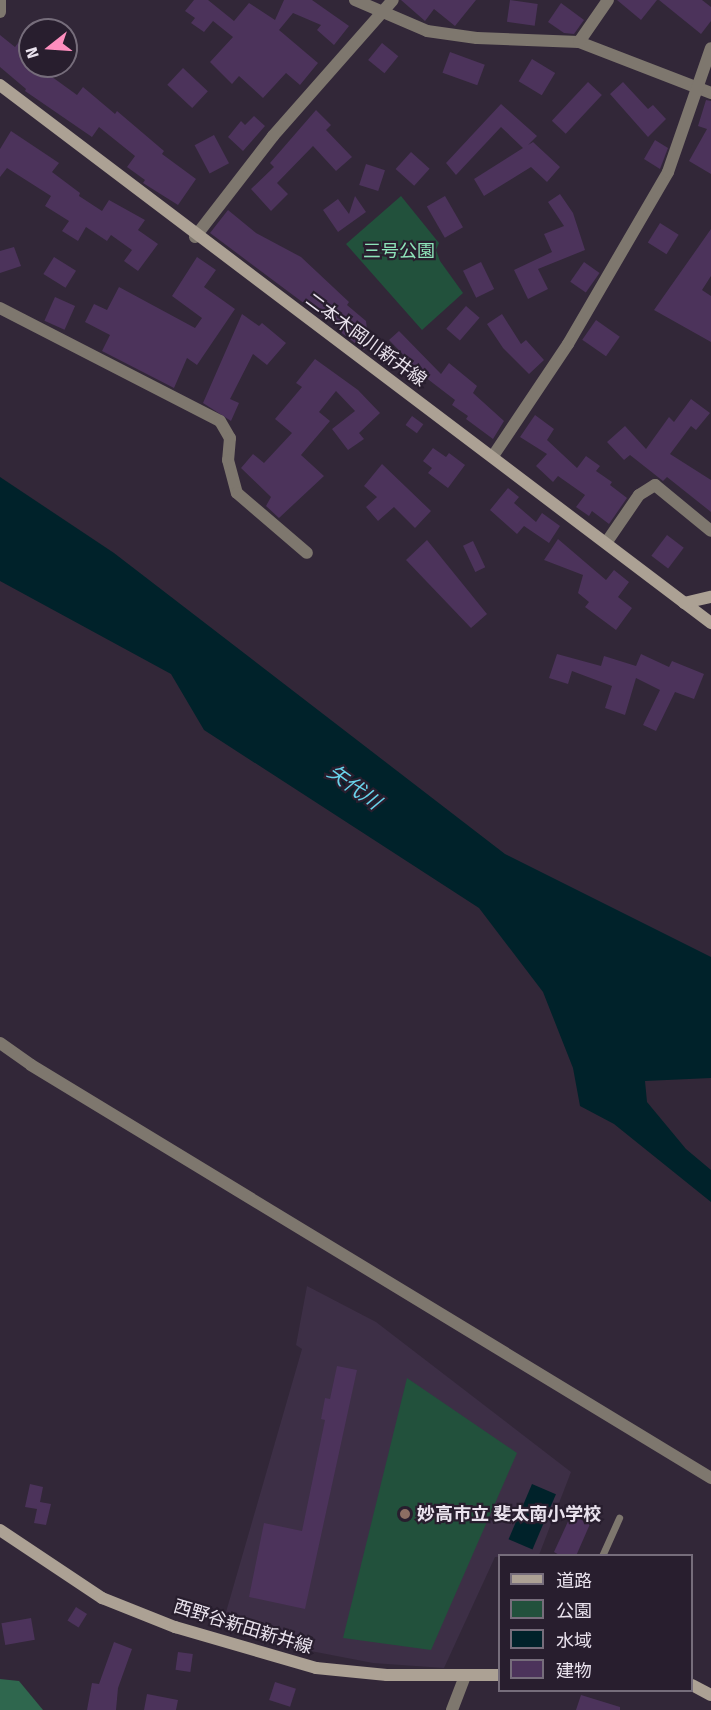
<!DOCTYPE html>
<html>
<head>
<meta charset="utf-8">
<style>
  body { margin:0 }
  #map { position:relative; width:711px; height:1710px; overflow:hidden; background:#322738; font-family:"Fira Sans","Noto Sans JP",sans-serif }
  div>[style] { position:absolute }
  .built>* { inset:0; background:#3d2f46 }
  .green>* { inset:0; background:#22513c }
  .forest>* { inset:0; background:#2f674e }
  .water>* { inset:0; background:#00222a; transform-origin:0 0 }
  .building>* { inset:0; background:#4c335b; transform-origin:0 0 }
  .lane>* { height:7px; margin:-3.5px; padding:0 3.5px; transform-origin:3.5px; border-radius:3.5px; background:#7e776e }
  .street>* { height:12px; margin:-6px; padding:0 6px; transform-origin:6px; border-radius:6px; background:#7e776e }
  .secondary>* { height:12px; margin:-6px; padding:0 6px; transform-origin:6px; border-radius:6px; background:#aca194 }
  .dots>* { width:16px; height:16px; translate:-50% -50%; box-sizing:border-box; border:3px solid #281e2e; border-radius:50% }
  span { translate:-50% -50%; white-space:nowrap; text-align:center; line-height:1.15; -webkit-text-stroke:4.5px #281e2e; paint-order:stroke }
  .park-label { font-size:18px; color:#8ee4ba }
  .street-label { font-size:18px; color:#eae3ee }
  .poi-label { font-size:18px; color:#eae3ee; font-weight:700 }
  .left { translate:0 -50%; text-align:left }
  .water-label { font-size:20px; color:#69d3eb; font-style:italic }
  .legend { position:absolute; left:498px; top:1554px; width:195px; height:138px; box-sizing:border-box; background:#281e2e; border:2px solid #766d7b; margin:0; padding:8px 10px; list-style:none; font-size:18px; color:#eae3ee }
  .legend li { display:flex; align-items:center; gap:12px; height:30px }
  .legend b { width:30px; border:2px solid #766d7b }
  .north { position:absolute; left:18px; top:18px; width:60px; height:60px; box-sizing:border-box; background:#281e2e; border:2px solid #766d7b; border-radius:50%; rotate:253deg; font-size:16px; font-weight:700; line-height:24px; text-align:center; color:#eae3ee }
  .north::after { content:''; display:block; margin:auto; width:21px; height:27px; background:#fd8ebe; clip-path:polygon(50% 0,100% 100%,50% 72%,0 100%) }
</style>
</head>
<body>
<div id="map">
  <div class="built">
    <div style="clip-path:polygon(307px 1286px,376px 1322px,571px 1472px,539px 1555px,495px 1557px,444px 1668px,373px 1663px,295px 1648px,222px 1626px,302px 1349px,296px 1345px)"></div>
  </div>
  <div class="green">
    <div style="clip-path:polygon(401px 196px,439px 243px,436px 250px,440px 261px,463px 293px,422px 330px,346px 244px)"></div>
    <div style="clip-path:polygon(407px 1378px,517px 1453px,431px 1650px,343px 1638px)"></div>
  </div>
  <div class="forest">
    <div style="clip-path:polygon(0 1679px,19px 1681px,43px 1710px,0 1710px)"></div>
  </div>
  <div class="water">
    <div style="clip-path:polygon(0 477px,114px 553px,505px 854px,711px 957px,711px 1078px,645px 1081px,647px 1102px,686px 1149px,711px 1170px,711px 1202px,614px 1124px,580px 1106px,573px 1068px,543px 992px,479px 908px,204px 730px,171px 674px,0 581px)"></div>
    <div style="left:532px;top:1484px;width:26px;height:60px;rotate:23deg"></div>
  </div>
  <div class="building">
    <div style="clip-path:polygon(194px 0,208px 0,234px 21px,249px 3px,275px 20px,284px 0,312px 0,349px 26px,334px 45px,317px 30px,321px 25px,293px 13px,279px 30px,318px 63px,300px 85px,286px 73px,263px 98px,239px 76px,232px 84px,210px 62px,233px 37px,213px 21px,204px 32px,191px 23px,195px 18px,185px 11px)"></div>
    <div style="clip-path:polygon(401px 0,476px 0,455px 26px,434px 9px,425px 21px)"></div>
    <div style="left:510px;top:0;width:28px;height:22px;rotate:8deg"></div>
    <div style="clip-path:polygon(617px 0,657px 0,641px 20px)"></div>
    <div style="clip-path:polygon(659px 0,702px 0,711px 7px,711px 21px,701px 34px)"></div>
    <div style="clip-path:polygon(561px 3px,584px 20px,574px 34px,564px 33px,548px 22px)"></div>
    <div style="clip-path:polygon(30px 27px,30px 66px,37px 66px,77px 95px,83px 87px,115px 114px,117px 111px,164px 151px,162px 154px,196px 179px,178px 205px,143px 183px,145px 180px,127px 167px,135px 156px,99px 127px,92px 137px,25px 91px,26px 89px,0 67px,0 35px,15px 47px)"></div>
    <div style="left:382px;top:43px;width:21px;height:22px;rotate:39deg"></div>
    <div style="left:450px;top:52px;width:37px;height:22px;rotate:20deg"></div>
    <div style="left:532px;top:59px;width:27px;height:26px;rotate:31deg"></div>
    <div style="left:183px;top:68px;width:34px;height:23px;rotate:43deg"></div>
    <div style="left:588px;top:82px;width:19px;height:53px;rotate:43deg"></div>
    <div style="clip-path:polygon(623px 82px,648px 109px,653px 105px,666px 119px,648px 137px,610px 94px)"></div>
    <div style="clip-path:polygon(706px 100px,711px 101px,711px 174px,689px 161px,707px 129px,698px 126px)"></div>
    <div style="clip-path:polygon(501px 104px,537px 136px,528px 145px,533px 142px,560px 167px,547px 182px,531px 167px,484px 196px,474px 179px,523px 148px,501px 127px,456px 175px,446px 163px)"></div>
    <div style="clip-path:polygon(316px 110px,331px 125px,326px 130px,352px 157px,336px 171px,313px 146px,277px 183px,288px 194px,271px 211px,251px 189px,274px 167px,270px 163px)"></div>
    <div style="clip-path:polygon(254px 116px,265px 126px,243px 151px,228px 137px,241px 121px,245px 125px)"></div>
    <div style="clip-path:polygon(11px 131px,59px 163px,52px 172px,80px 193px,79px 196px,102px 211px,109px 200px,145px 220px,138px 230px,158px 244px,138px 271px,124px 261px,132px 250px,111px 235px,107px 241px,86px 227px,78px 241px,62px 231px,69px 221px,45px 206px,51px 196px,7px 168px,0 177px,0 149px)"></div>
    <div style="left:214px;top:135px;width:32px;height:22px;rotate:62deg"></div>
    <div style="clip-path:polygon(655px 140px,668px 148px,660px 169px,644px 159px)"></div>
    <div style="left:411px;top:152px;width:25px;height:23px;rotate:42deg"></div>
    <div style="left:366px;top:164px;width:20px;height:22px;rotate:18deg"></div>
    <div style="clip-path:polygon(560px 194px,573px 213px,585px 250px,538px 269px,548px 289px,528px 299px,514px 270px,552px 252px,544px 234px,564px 226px,548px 202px)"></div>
    <div style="clip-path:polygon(355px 196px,366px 212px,338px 232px,323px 210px,338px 199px,349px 214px)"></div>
    <div style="left:445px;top:196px;width:36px;height:21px;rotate:60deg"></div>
    <div style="clip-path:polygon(228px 210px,256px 233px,301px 257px,349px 302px,347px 305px,366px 321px,369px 345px,364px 350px,338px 330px,341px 326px,315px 307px,313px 310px,210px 233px)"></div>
    <div style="left:660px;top:223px;width:22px;height:23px;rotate:32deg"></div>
    <div style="clip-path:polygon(711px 229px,711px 276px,702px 290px,711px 296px,711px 342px,654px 310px)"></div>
    <div style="clip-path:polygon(14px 247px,21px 266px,0 273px,0 251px)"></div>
    <div style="left:54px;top:257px;width:26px;height:20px;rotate:32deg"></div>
    <div style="clip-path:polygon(197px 257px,216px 270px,204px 287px,235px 309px,197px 365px,187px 358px,174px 388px,102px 351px,110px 335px,85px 322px,94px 304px,107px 310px,119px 287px,195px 328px,202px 318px,172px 296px)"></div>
    <div style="left:481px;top:262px;width:30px;height:20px;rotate:64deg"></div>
    <div style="left:584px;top:262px;width:19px;height:24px;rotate:35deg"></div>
    <div style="left:55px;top:297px;width:22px;height:26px;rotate:24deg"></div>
    <div style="left:466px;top:306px;width:18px;height:30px;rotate:41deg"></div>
    <div style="clip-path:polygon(242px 314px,259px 326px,262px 323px,286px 343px,267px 365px,253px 354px,230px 399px,239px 403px,231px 421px,203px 403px)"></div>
    <div style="clip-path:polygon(502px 314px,521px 344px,526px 340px,544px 360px,529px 374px,503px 348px,487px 324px)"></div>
    <div style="left:596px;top:320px;width:29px;height:24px;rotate:35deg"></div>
    <div style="clip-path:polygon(399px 331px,441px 374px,449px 363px,477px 386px,473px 393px,504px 421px,493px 439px,466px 419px,468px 416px,452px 405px,455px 400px,425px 377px,389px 340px)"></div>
    <div style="clip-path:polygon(315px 359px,358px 390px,380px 413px,359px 433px,364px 439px,348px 450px,332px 429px,355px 411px,336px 391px,319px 412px,330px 421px,301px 455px,324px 476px,279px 518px,266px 506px,271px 497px,241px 468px,253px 454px,264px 463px,292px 433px,275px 419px,302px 387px,296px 383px)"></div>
    <div style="clip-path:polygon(691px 399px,710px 413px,696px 430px,691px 426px,670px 454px,711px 480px,711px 512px,667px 477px,663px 481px,630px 455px,624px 460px,607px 442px,625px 426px,646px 449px,669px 417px,674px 422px)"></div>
    <div style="clip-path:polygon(535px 415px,554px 429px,547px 440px,577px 468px,586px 456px,600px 466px,596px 471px,612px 482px,610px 485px,627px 498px,609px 524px,592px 511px,589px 516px,576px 507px,585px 495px,558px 476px,553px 482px,536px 466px,547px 454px,520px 437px)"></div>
    <div style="left:412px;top:416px;width:14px;height:11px;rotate:36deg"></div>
    <div style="clip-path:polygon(433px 448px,446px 457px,449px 453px,465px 465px,448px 488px,428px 473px,432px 468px,423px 461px)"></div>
    <div style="clip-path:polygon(382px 464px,431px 511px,415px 528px,394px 507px,378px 521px,366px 507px,377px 497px,364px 486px)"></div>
    <div style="clip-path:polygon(508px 488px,519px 497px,514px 503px,536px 522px,542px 513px,560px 526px,549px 543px,524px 526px,517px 534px,490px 510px)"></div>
    <div style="left:667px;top:535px;width:21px;height:26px;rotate:37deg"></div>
    <div style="clip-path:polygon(558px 539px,606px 580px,614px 570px,629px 582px,618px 597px,632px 608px,616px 630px,585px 607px,589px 602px,578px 593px,583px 575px,544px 560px)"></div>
    <div style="clip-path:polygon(427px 540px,487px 614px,471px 628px,406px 560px)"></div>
    <div style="left:473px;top:541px;width:29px;height:11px;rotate:65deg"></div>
    <div style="clip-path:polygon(557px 654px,601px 666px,604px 656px,636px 666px,641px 654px,669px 667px,672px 661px,704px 674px,694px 699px,675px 692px,656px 731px,643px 725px,660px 690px,636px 678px,625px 715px,605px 708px,612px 686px,572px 671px,568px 684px,549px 678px)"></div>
    <div style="clip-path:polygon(337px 1366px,357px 1370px,305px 1609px,249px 1597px,264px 1523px,302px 1531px,325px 1420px,321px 1419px,325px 1398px,330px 1399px)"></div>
    <div style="clip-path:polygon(30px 1484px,43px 1487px,40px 1502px,51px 1504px,46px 1525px,34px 1523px,37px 1509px,25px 1507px)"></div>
    <div style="clip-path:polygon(571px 1515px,590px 1524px,576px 1556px,561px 1556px,554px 1552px)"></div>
    <div style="left:76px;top:1607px;width:13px;height:16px;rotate:32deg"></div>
    <div style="left:31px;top:1618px;width:22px;height:30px;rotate:80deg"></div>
    <div style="clip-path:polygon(114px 1642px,132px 1649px,118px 1688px,116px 1710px,87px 1710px,92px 1683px,99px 1684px)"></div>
    <div style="left:178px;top:1652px;width:15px;height:18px;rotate:8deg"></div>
    <div style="left:275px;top:1682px;width:22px;height:19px;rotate:18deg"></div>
    <div style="clip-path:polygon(147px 1694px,178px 1700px,176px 1710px,144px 1710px)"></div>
    <div style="clip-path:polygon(581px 1695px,620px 1707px,620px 1710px,576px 1710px)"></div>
  </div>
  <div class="lane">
    <div style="left:602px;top:1556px;width:42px;rotate:-65.9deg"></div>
  </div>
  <div class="street">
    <div style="left:355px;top:0;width:78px;rotate:23.3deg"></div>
    <div style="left:427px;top:31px;width:50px;rotate:8deg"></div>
    <div style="left:477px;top:38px;width:102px;rotate:2.2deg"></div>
    <div style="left:579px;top:42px;width:142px;rotate:21.1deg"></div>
    <div style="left:0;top:12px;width:12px;rotate:-90deg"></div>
    <div style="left:579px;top:42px;width:51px;rotate:-55.4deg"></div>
    <div style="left:195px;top:237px;width:128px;rotate:-52.3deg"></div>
    <div style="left:273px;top:136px;width:181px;rotate:-48.6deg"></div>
    <div style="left:0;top:308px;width:247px;rotate:27.2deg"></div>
    <div style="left:220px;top:421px;width:20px;rotate:60deg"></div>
    <div style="left:230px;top:438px;width:22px;rotate:95deg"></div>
    <div style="left:228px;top:460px;width:34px;rotate:75deg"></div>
    <div style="left:237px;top:493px;width:92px;rotate:40.6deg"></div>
    <div style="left:493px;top:456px;width:135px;rotate:-56.2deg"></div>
    <div style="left:568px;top:344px;width:199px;rotate:-59.8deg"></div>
    <div style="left:668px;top:172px;width:131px;rotate:-70.9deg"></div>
    <div style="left:606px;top:543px;width:58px;rotate:-55.5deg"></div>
    <div style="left:639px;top:495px;width:19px;rotate:-32deg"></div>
    <div style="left:655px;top:485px;width:72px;rotate:39.4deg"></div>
    <div style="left:0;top:1043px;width:38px;rotate:35deg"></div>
    <div style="left:31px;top:1065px;width:796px;rotate:31.27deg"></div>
    <div style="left:452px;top:1710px;width:36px;rotate:-69deg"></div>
  </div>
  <div class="secondary">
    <div style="left:0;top:85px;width:892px;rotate:37.11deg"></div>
    <div style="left:684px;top:603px;width:28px;rotate:-13deg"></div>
    <div style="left:0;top:1530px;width:123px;rotate:33.7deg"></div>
    <div style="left:102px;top:1598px;width:79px;rotate:21.7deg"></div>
    <div style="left:175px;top:1627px;width:147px;rotate:16.2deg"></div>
    <div style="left:316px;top:1668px;width:71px;rotate:5.6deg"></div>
    <div style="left:387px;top:1675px;width:113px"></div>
    <div style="left:692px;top:1685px;width:21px;rotate:28deg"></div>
  </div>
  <div class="dots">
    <div style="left:405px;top:1514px;background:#8d6e63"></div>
  </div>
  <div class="park-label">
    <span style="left:399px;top:251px">三号公園</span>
  </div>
  <div class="street-label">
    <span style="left:366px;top:340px;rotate:36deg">二本木岡川新井線</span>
    <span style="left:243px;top:1627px;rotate:17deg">西野谷新田新井線</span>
  </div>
  <div class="poi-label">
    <span class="left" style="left:417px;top:1514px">妙高市立 斐太南小学校</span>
  </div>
  <div class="water-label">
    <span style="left:354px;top:787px;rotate:36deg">矢代川</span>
  </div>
  <ul class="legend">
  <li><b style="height:8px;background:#aca194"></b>道路</li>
  <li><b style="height:16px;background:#22513c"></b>公園</li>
  <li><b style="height:16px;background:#00222a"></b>水域</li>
  <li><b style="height:16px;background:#4c335b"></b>建物</li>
  </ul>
  <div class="north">N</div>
</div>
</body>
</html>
